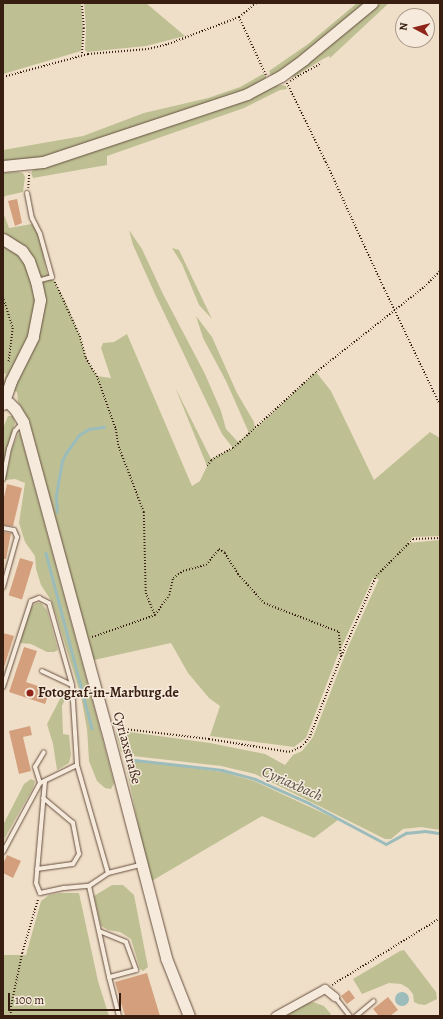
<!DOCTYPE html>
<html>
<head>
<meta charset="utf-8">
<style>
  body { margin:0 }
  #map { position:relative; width:443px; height:1019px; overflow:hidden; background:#f0dfc8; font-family:Alegreya,serif }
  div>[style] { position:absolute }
  .green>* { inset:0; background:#bec093 }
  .water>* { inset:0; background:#9bbcba }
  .round { border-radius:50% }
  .stream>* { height:2.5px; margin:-1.25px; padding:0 1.25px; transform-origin:1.25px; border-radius:1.25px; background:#9bbcba }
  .building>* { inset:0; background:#d39f7c; transform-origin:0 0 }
  .path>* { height:1.5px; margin-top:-0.75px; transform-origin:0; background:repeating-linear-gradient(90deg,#381d11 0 1px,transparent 0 3px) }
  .roads { filter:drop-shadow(0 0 1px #664e3f) drop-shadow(0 0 1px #664e3f) }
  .lane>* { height:4px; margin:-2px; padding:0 2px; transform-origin:2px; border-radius:2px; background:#f5eadb }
  .street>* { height:8px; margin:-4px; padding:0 4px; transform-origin:4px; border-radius:4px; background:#f5eadb }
  .secondary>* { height:11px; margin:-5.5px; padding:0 5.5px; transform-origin:5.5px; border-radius:5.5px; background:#f5eadb }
  .dots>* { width:11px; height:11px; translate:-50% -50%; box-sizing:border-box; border:2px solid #f5eadb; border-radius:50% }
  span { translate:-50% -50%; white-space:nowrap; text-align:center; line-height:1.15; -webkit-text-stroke:3px #f5eadb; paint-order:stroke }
  .poi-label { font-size:14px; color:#381d11; font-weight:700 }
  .left { translate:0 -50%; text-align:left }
  .street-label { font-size:14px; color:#381d11 }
  .water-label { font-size:15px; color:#564d44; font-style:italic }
  .frame { position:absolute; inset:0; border:4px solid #381d11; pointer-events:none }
  .north { position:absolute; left:395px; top:8px; width:40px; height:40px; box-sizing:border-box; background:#f5eadb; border:1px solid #a9988a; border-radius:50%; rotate:277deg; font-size:11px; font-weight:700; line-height:16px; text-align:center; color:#381d11 }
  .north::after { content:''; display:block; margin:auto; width:14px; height:18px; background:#8f2418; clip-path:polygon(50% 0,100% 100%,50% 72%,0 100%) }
  .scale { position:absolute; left:8px; top:993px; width:113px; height:18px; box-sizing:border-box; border:2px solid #381d11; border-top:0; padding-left:5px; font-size:12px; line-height:14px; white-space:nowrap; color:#381d11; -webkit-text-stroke:3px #f5eadb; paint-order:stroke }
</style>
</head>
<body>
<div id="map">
  <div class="green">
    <div style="clip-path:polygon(3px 3px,81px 3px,83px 29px,81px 51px,3px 74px)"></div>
    <div style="clip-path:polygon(84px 3px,146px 3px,185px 36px,146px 46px,87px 52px,85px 50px,86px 28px)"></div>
    <div style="clip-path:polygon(357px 3px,369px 3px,313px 49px,271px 76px,269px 71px,308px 44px)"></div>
    <div style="clip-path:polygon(381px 3px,389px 3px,330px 58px,329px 56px,323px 59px,294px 77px,290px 76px,315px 57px)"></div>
    <div style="clip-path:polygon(263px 74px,266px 76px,266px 81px,242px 93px,42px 159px,3px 162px,3px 150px,83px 136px,144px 113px,208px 98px,240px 87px)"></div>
    <div style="clip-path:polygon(282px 85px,286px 86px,287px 89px,280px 90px,244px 108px,107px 156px,107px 165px,33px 178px,31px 173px,34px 168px,54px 164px,215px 111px,243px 101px,274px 86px)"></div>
    <div style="clip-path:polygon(18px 172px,23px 173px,25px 177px,23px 192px,5px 196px,3px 201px,3px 173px)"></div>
    <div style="clip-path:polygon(3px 212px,9px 228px,32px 224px,39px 233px,47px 274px,52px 277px,66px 303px,80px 336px,86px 358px,97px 376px,111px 378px,101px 348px,103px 343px,114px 342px,127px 334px,192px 486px,200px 481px,207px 466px,175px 387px,211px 459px,233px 448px,222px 434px,155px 294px,133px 245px,129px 230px,142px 249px,163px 294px,205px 374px,221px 411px,226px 429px,238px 442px,249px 433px,226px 381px,203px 338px,196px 316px,212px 337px,237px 393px,254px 422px,255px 429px,316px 372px,331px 391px,374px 480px,430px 432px,440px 438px,440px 536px,413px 537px,408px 543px,440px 540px,440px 830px,421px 827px,403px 829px,391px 839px,385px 839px,255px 774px,221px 766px,124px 755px,121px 751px,116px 732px,122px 731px,210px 743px,265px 754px,285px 765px,293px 755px,302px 751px,313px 737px,348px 647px,379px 579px,373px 578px,337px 657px,306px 738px,294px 747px,210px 736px,220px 706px,209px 698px,188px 673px,171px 643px,94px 660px,29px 420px,18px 402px,17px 392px,3px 386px,6px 374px,3px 373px)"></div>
    <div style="clip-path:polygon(172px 248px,179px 250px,212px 319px,199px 305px,182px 264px)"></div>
    <div style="clip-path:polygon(8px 416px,13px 416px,15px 423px,3px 467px,3px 428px)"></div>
    <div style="clip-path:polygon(20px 433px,97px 718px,114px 783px,111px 789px,105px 788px,97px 781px,89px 761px,87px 729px,81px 696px,52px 602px,41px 585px,36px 569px,35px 556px,25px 542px,19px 523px,25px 483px,15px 479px,5px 480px,12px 449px,18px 434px)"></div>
    <div style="clip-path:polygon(36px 603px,41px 603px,47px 610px,58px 650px,54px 652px,47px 652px,31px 644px,20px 643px,30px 608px)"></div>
    <div style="clip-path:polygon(63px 693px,66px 697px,62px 706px,63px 734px,69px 735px,71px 755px,69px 763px,57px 770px,53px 744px,47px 724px)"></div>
    <div style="clip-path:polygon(125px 761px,136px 761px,223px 772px,254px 781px,338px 820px,314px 838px,262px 816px,150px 882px)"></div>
    <div style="clip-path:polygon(31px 779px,35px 781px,33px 788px,3px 841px,3px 825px,24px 784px)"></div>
    <div style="clip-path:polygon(112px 885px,123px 885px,134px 895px,148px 967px,143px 971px,140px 969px,131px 939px,120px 932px,108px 930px,101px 926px,94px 896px)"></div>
    <div style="clip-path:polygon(60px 893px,79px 893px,98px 981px,109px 1016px,3px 1016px,3px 955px,26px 955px,41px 901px,49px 895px)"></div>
    <div style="clip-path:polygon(404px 950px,436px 992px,437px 999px,425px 1005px,418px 1004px,414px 1002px,413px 994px,408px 988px,401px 984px,389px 983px,362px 994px,353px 979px,400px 951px)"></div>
    <div style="clip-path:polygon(313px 1002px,324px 1006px,331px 1014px,329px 1016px,282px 1016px,301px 1005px)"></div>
  </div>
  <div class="water">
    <div class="round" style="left:395px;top:992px;width:14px;height:14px"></div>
  </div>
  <div class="stream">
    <div style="left:57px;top:512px;width:16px;rotate:-94deg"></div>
    <div style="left:56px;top:496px;width:18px;rotate:-81deg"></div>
    <div style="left:59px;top:478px;width:17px;rotate:-80deg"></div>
    <div style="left:62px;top:461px;width:9px;rotate:-63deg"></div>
    <div style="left:66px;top:453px;width:22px;rotate:-54deg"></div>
    <div style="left:79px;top:435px;width:12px;rotate:-31deg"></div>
    <div style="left:89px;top:429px;width:15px;rotate:-8deg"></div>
    <div style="left:46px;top:553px;width:181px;rotate:75.3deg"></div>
    <div style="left:126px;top:759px;width:97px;rotate:6.5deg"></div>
    <div style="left:222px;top:770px;width:34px;rotate:15deg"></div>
    <div style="left:255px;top:779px;width:59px;rotate:24deg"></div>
    <div style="left:309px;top:803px;width:87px;rotate:28deg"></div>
    <div style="left:386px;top:844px;width:23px;rotate:-29deg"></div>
    <div style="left:406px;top:833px;width:19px;rotate:-6deg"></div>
    <div style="left:425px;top:831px;width:15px;rotate:8deg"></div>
  </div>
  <div class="building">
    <div style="clip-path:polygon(17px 199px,22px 223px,15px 226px,8px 201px)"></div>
    <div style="clip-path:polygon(7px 484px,22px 488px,13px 526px,3px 525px,3px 502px)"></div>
    <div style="clip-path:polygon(3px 532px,11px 533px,6px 559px,3px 559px)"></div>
    <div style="left:20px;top:558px;width:14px;height:39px;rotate:17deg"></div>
    <div style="clip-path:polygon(3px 633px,14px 636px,4px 667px,3px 666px)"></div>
    <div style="clip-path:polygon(24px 647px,37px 651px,26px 682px,50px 690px,45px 704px,9px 692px)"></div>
    <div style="clip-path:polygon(30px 726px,32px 735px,23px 737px,31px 771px,19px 774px,9px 731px)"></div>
    <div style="clip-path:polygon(7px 855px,21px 861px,13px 878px,3px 873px,3px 864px)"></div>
    <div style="clip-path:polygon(147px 973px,160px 1016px,125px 1016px,115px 982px)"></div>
    <div style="left:349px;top:990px;width:10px;height:10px;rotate:53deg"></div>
    <div style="clip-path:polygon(388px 997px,398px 1010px,390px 1016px,379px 1016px,373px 1009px)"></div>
  </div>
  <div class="path">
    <div style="left:82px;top:3px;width:25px;rotate:85deg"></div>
    <div style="left:84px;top:28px;width:27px;rotate:94deg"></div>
    <div style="left:239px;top:17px;width:64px;rotate:65deg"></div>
    <div style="left:3px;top:77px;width:88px;rotate:-15.1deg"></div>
    <div style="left:88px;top:54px;width:60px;rotate:-4.8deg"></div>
    <div style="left:148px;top:49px;width:21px;rotate:-14deg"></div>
    <div style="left:168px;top:44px;width:76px;rotate:-20.8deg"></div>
    <div style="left:239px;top:17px;width:22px;rotate:-39deg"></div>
    <div style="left:290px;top:81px;width:36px;rotate:-30deg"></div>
    <div style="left:287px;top:83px;width:88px;rotate:63.7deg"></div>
    <div style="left:326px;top:162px;width:139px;rotate:65.3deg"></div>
    <div style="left:384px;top:288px;width:130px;rotate:64.4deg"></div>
    <div style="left:28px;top:188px;width:15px;rotate:-86deg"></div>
    <div style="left:55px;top:282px;width:60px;rotate:65.2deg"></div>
    <div style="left:80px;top:336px;width:23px;rotate:75deg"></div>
    <div style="left:86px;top:358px;width:21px;rotate:59deg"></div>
    <div style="left:97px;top:376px;width:56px;rotate:70.3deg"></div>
    <div style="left:116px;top:429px;width:18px;rotate:81deg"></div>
    <div style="left:119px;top:447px;width:70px;rotate:69deg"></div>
    <div style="left:144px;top:512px;width:81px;rotate:88.6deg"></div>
    <div style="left:146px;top:593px;width:24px;rotate:68deg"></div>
    <div style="left:3px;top:297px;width:33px;rotate:72deg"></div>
    <div style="left:13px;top:328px;width:35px;rotate:97deg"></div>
    <div style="left:207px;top:466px;width:7px;rotate:-56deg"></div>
    <div style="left:211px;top:460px;width:25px;rotate:-29deg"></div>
    <div style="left:233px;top:448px;width:113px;rotate:-42.5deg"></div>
    <div style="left:316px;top:372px;width:137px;rotate:-38.2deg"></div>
    <div style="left:424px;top:287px;width:23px;rotate:-45deg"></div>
    <div style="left:92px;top:637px;width:67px;rotate:-19.2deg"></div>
    <div style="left:155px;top:615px;width:24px;rotate:-55deg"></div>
    <div style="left:169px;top:595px;width:17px;rotate:-77deg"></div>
    <div style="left:173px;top:578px;width:12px;rotate:-35deg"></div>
    <div style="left:183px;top:571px;width:24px;rotate:-15deg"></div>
    <div style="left:206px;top:565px;width:21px;rotate:-51deg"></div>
    <div style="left:219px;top:549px;width:7px;rotate:34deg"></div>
    <div style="left:225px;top:553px;width:25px;rotate:58deg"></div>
    <div style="left:238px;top:574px;width:39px;rotate:48deg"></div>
    <div style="left:264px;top:603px;width:80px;rotate:21.1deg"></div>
    <div style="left:339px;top:632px;width:23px;rotate:85deg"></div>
    <div style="left:116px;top:728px;width:94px;rotate:6.7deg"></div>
    <div style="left:209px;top:739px;width:81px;rotate:9.2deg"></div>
    <div style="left:289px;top:752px;width:13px;rotate:-23deg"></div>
    <div style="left:301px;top:747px;width:12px;rotate:-48deg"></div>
    <div style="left:309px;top:738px;width:88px;rotate:-68.7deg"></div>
    <div style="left:341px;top:656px;width:87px;rotate:-66.4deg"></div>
    <div style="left:376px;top:576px;width:52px;rotate:-45deg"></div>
    <div style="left:413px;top:539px;width:27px;rotate:-2deg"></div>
    <div style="left:332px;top:985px;width:127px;rotate:-31.8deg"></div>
    <div style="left:11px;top:1016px;width:6px;rotate:-99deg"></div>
    <div style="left:10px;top:1010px;width:58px;rotate:-78.1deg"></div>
    <div style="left:22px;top:953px;width:56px;rotate:-73.5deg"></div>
  </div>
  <div class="roads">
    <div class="lane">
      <div style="left:27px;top:193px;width:25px;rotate:79deg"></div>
      <div style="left:32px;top:218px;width:18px;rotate:63deg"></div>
      <div style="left:40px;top:234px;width:45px;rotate:74.4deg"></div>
      <div style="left:52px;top:277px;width:16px;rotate:165deg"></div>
      <div style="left:3px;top:479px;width:31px;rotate:-79deg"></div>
      <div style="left:9px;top:449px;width:19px;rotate:-72deg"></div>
      <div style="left:15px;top:431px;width:9px;rotate:-49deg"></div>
      <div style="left:3px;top:528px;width:11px;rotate:10deg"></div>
      <div style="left:14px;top:530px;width:8px;rotate:67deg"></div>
      <div style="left:17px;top:537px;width:52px;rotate:105.6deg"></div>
      <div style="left:42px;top:671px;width:33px;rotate:25deg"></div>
      <div style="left:72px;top:685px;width:80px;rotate:86.4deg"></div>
      <div style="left:77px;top:765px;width:112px;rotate:74deg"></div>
      <div style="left:3px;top:687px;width:90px;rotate:-72deg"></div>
      <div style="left:31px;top:601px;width:9px;rotate:-21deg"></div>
      <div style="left:39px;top:598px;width:11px;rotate:27deg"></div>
      <div style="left:49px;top:603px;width:85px;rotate:74.3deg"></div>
      <div style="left:45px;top:781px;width:102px;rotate:95deg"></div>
      <div style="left:36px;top:883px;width:11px;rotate:68deg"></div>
      <div style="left:40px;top:893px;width:25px;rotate:-12deg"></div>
      <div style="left:64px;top:888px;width:25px;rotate:-5deg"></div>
      <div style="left:89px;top:886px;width:23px;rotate:-34deg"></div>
      <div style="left:108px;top:873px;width:34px;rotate:-14deg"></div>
      <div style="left:40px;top:783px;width:17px;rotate:-107deg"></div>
      <div style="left:35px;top:767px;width:17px;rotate:-59deg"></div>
      <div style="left:3px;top:852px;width:78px;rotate:-61.8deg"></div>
      <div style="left:40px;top:783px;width:41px;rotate:-25.9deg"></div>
      <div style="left:37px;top:869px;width:36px;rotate:-8deg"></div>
      <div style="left:73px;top:864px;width:12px;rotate:-59deg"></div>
      <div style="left:79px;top:854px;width:32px;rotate:-101deg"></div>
      <div style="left:73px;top:823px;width:39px;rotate:-140deg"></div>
      <div style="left:89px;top:886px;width:93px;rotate:77.6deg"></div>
      <div style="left:109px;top:977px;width:40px;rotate:75.6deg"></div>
      <div style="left:99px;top:931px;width:29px;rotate:22deg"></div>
      <div style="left:126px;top:942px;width:30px;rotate:70deg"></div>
      <div style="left:136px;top:970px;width:28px;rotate:165deg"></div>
      <div style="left:335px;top:997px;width:24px;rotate:52deg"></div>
      <div style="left:356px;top:1016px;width:23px;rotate:-40deg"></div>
    </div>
    <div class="street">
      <div style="left:276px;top:1016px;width:56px;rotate:-28.9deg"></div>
      <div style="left:325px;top:989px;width:13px;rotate:39deg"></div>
    </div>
    <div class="secondary">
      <div style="left:3px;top:166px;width:40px;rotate:-5.7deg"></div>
      <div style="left:43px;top:162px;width:215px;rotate:-18.4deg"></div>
      <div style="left:247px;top:94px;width:38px;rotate:-28deg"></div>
      <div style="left:281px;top:76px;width:29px;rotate:-36deg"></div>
      <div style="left:304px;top:59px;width:88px;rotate:-39.5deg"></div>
      <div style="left:3px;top:239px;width:22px;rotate:32deg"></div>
      <div style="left:22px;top:251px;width:12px;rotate:55deg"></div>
      <div style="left:29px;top:261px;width:21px;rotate:71deg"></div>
      <div style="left:36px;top:281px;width:19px;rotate:78deg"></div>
      <div style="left:40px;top:300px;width:38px;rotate:101deg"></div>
      <div style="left:33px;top:337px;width:49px;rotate:116.6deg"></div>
      <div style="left:11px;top:381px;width:24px;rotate:109deg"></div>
      <div style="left:4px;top:401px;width:5px;rotate:22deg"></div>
      <div style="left:9px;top:403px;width:8px;rotate:45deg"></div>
      <div style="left:15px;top:409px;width:15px;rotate:58deg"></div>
      <div style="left:23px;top:422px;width:316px;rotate:74.8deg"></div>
      <div style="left:106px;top:727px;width:239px;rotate:75.4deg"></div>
      <div style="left:166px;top:958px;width:62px;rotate:68.4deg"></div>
    </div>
  </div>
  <div class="dots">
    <div style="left:30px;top:693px;background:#8f2418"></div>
  </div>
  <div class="poi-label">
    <span class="left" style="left:38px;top:693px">Fotograf-in-Marburg.de</span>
  </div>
  <div class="street-label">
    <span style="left:127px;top:748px;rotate:75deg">Cyriaxstraße</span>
  </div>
  <div class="water-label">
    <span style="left:292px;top:784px;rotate:24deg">Cyriaxbach</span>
  </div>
  <div class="frame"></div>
  <div class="north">N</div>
  <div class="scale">100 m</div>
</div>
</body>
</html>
